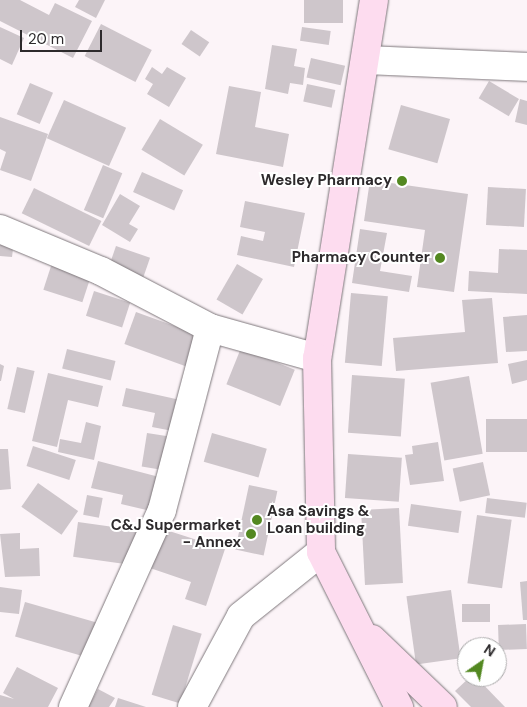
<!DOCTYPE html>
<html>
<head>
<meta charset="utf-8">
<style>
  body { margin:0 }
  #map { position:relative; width:527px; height:707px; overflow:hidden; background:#fcf4f8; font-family:"DM Sans",sans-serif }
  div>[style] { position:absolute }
  .building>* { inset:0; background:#cec6cb; transform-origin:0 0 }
  .roads { filter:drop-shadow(0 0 1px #7f787c) drop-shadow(0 0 1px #7f787c) }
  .minor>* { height:28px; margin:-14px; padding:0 14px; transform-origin:14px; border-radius:14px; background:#fff }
  .major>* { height:28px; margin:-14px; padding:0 14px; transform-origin:14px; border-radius:14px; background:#fddcef }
  .dots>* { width:14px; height:14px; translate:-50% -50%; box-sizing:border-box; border:2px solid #fff; border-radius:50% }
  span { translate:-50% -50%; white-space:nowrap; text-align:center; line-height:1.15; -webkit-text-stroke:4px #fff; paint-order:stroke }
  .poi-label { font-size:15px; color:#2d2a2c; font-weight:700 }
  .right { translate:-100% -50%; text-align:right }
  .left { translate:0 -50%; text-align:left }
  .north { position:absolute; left:457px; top:637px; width:50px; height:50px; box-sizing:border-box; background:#fff; border:1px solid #abaaab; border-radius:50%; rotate:33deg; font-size:14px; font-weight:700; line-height:20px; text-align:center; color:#2d2a2c }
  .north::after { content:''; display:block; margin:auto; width:18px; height:22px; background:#538821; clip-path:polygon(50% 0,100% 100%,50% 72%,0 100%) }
  .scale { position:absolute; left:20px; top:30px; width:82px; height:22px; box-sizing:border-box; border:2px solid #2d2a2c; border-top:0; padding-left:6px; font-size:15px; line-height:18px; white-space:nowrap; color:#2d2a2c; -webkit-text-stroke:4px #fff; paint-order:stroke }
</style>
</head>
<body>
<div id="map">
  <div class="building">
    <div style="clip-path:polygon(0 0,20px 0,49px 15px,55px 3px,92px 21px,73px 58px,0 21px)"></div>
    <div style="clip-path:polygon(79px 0,105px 0,96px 18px,75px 7px)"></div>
    <div style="left:304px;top:0;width:39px;height:23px"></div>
    <div style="left:101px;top:24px;width:57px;height:36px;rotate:27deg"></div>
    <div style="clip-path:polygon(0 27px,24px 38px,12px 65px,0 59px)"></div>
    <div style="left:302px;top:27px;width:29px;height:14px;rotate:8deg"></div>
    <div style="left:191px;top:30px;width:22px;height:17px;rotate:34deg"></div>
    <div style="clip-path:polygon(272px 45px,297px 49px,294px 66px,305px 68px,303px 85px,290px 83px,288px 94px,265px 89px)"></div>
    <div style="left:311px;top:58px;width:35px;height:20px;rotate:13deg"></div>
    <div style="clip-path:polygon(152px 67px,162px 74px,167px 67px,186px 78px,169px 107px,147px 94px,153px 84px,145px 79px)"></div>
    <div style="left:489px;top:81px;width:35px;height:20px;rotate:31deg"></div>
    <div style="left:30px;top:83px;width:25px;height:34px;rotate:23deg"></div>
    <div style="left:307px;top:84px;width:29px;height:18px;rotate:12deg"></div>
    <div style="clip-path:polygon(229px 86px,261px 92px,255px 127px,289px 134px,283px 167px,216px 154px)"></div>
    <div style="clip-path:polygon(520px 99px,527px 101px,527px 125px,515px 122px)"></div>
    <div style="left:64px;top:100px;width:68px;height:42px;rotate:24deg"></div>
    <div style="left:401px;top:105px;width:51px;height:46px;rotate:16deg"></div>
    <div style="clip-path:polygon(0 117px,48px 134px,31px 181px,0 170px,6px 152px,0 149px)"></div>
    <div style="left:160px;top:119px;width:50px;height:36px;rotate:31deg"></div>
    <div style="left:103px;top:165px;width:21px;height:49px;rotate:23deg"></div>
    <div style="left:142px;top:172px;width:45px;height:22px;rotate:24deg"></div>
    <div style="clip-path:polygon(370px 180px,468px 194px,454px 292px,417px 287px,425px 230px,364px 221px)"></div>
    <div style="left:488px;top:187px;width:38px;height:38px;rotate:3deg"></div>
    <div style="left:34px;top:188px;width:75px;height:28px;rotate:26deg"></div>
    <div style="clip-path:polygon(120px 194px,140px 206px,129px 224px,138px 229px,130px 242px,102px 225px)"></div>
    <div style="clip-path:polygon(245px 201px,305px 213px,294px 267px,237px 255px,241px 236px,263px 241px,265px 232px,240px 227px)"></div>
    <div style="clip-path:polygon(360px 229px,387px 233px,380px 271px,412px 276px,409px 292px,352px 283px)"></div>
    <div style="clip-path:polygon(0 239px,14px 241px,12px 257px,0 256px)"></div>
    <div style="left:116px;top:246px;width:36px;height:27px;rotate:19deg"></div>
    <div style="clip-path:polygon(499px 249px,527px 250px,527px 294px,468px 291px,469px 271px,498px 273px)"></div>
    <div style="left:52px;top:263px;width:41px;height:28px;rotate:18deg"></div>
    <div style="left:237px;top:264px;width:30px;height:41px;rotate:30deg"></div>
    <div style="left:94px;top:291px;width:38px;height:26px;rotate:18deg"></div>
    <div style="left:351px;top:293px;width:37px;height:70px;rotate:5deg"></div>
    <div style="clip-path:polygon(492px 298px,498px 363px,396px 371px,393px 338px,465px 332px,462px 300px)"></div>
    <div style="left:136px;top:312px;width:71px;height:34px;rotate:20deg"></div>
    <div style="clip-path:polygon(527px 315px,527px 351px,506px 352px,503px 317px)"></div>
    <div style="left:241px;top:348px;width:58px;height:39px;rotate:22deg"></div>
    <div style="left:67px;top:349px;width:50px;height:20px;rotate:14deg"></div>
    <div style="clip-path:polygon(527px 360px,527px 380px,512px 384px,508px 364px)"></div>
    <div style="clip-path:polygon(0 364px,4px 366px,1px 381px,0 381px)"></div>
    <div style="left:17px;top:367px;width:18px;height:43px;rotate:13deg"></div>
    <div style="clip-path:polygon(48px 373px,103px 386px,98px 407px,68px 400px,57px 447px,32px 441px)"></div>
    <div style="left:352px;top:375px;width:53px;height:58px;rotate:4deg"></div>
    <div style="left:469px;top:376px;width:79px;height:39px;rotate:80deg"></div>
    <div style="clip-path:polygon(126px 388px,185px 401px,178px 432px,152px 427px,155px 413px,122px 406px)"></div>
    <div style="left:527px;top:419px;width:33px;height:41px;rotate:90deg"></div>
    <div style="clip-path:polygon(86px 422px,101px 426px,94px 460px,58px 452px,60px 439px,81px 443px)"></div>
    <div style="left:147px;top:433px;width:26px;height:34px;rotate:9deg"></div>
    <div style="left:212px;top:433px;width:57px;height:30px;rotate:16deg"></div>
    <div style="clip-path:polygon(438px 442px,444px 481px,410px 485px,405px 455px,413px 454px,412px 446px)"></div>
    <div style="left:33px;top:446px;width:45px;height:21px;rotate:18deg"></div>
    <div style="clip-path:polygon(0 449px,8px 449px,11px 489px,0 490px)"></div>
    <div style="left:348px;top:454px;width:54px;height:44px;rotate:4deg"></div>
    <div style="clip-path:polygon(98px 461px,163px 478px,155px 512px,121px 504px,123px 495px,91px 488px)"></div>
    <div style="left:483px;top:462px;width:34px;height:31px;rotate:78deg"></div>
    <div style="left:38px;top:483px;width:49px;height:29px;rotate:35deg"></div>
    <div style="left:249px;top:485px;width:29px;height:66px;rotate:12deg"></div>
    <div style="left:87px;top:495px;width:16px;height:20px;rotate:11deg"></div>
    <div style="left:487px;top:498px;width:40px;height:15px;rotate:7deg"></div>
    <div style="left:411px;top:504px;width:51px;height:22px;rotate:8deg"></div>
    <div style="left:399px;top:508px;width:75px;height:38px;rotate:87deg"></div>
    <div style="left:477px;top:515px;width:35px;height:69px;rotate:8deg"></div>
    <div style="left:78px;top:522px;width:65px;height:35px;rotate:8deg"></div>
    <div style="clip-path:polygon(163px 529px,225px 549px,206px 606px,185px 599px,191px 582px,150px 568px)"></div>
    <div style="clip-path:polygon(20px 533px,20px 549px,39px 548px,40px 576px,5px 577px,0 534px)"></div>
    <div style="clip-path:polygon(527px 581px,527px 620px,523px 620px,520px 582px)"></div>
    <div style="clip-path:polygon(0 587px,22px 590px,19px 614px,0 612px)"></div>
    <div style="left:451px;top:590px;width:69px;height:45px;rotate:82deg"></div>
    <div style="left:25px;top:602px;width:79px;height:36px;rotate:16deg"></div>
    <div style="left:462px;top:604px;width:28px;height:18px"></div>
    <div style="left:526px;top:624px;width:25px;height:28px;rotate:88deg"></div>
    <div style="left:173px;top:625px;width:30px;height:73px;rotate:17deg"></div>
    <div style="clip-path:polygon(17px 667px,58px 688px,48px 707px,0 707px,0 695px,14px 699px,3px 693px)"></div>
    <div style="clip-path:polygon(470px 677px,476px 677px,505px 707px,471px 707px,455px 691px)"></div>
    <div style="clip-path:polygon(98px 689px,115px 698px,109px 707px,88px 707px)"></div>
    <div style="clip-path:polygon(118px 698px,146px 707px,115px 707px)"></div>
  </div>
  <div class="roads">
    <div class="minor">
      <div style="left:368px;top:60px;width:159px;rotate:2.5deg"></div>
      <div style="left:0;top:229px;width:109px;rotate:22.6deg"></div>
      <div style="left:101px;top:271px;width:123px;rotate:27.6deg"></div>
      <div style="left:210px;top:328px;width:111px;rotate:15.7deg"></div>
      <div style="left:73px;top:707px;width:216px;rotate:-65.7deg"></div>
      <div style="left:162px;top:510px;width:188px;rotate:-75.2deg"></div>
      <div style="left:192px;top:707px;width:103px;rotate:-61.7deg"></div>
      <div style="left:241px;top:616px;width:102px;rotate:-38.7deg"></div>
    </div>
    <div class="major">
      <div style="left:374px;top:0;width:363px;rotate:99deg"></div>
      <div style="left:317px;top:358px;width:194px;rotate:88.8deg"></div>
      <div style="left:321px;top:552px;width:174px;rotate:63.3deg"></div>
      <div style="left:372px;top:639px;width:98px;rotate:43.8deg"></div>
    </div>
  </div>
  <div class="dots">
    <div style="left:402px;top:181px;background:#538821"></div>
    <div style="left:440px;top:258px;background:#538821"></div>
    <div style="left:257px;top:520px;background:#538821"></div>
    <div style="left:251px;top:534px;background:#538821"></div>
  </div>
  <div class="poi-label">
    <span class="right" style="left:392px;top:181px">Wesley Pharmacy</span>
    <span class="right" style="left:430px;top:258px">Pharmacy Counter</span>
    <span class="left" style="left:267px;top:520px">Asa Savings &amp;<br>Loan building</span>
    <span class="right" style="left:241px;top:534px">C&amp;J Supermarket<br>- Annex</span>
  </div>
  <div class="north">N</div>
  <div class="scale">20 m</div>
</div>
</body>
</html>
